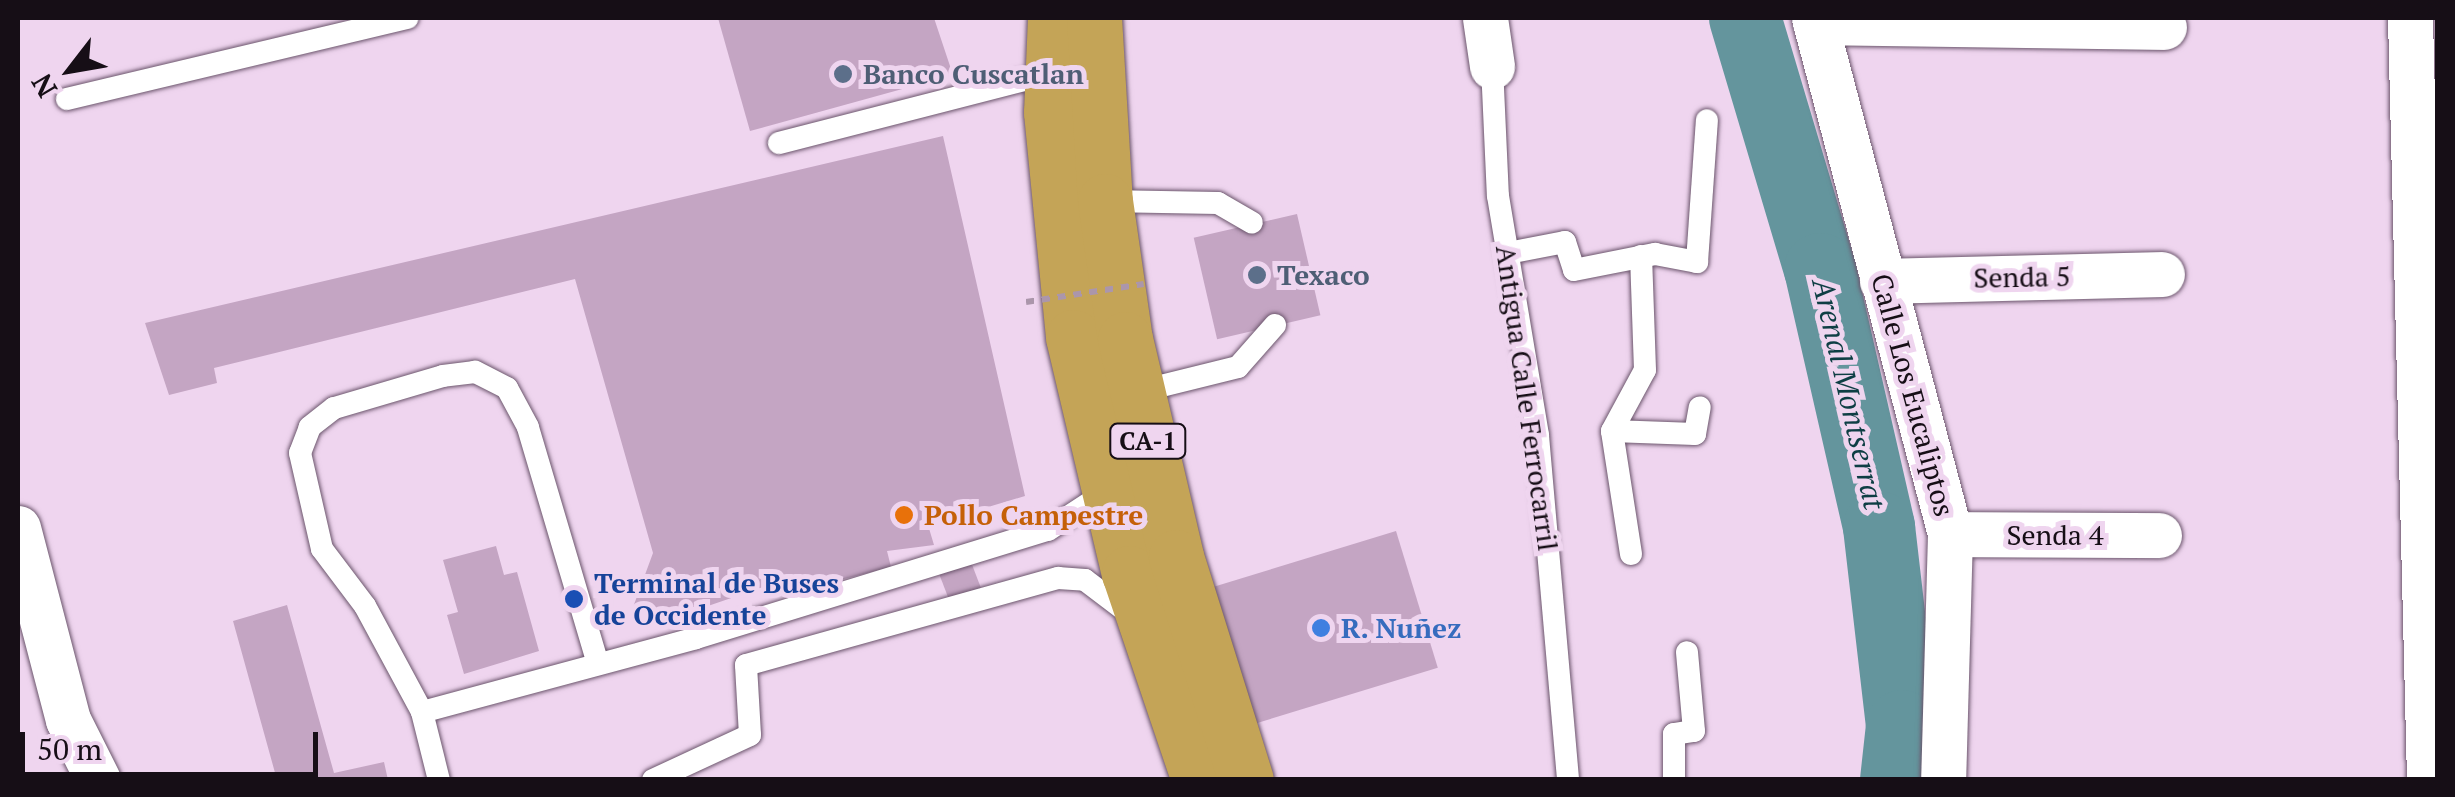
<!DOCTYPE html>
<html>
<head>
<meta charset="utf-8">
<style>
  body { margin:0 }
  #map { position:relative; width:2455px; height:797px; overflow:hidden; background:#efd5ef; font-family:"PT Serif",serif }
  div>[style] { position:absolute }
  .river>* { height:72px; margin:-36px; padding:0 36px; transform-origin:36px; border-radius:36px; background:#64959d }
  .building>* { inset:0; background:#c4a5c3; transform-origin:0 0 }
  .roads { filter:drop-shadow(0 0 2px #6b556c) drop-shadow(0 0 2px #6b556c) }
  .service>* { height:22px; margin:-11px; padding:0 11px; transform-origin:11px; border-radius:11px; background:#fff }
  .minor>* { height:45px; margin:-22.5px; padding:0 22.5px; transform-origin:22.5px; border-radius:22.5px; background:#fff }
  .trunk>* { height:55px; margin:-27.5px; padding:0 27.5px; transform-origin:27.5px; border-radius:27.5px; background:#c4a457 }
  .path-bridge>* { height:6px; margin-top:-3px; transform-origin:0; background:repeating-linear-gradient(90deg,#ab96ab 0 8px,transparent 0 16px) }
  .dots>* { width:28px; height:28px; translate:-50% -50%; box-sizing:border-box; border:5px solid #efd5ef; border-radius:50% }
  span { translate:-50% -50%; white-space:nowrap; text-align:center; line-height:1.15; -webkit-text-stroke:10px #efd5ef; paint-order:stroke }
  .shield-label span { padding:2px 8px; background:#efd5ef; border:2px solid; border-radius:8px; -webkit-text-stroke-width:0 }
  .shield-label { font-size:25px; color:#160e16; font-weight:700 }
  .service-label { font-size:28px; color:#4e5e75; font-weight:700 }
  .left { translate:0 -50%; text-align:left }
  .street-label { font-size:28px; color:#160e16 }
  .food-label { font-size:28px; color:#c56008; font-weight:700 }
  .transit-label { font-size:28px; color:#164399; font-weight:700 }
  .shop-label { font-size:28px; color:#366cbe; font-weight:700 }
  .water-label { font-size:30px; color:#0e3e44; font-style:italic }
  .frame { position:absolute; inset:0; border:20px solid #160e16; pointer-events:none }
  .north { position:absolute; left:20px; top:20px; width:100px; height:100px; -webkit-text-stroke:8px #efd5ef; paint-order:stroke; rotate:239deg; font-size:28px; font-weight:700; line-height:40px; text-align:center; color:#160e16 }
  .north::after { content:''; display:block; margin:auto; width:35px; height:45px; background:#160e16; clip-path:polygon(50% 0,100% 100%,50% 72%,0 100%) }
  .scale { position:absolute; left:20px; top:732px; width:298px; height:45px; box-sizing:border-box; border:5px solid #160e16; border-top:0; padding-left:12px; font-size:30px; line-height:35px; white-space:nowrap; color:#160e16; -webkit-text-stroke:8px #efd5ef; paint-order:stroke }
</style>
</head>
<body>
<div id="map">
  <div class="river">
    <div style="left:1745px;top:18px;width:262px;rotate:73.4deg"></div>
    <div style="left:1820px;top:269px;width:265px;rotate:77.1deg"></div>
    <div style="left:1879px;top:527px;width:200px;rotate:83.4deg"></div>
    <div style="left:1902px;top:726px;width:54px;rotate:96.3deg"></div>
  </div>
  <div class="building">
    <div style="clip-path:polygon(718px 18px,934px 18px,953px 75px,750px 131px)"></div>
    <div style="clip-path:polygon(943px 136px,1025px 496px,928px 525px,934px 545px,887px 551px,891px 567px,797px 591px,792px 577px,673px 618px,632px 610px,653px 553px,575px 279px,214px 368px,217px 383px,169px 395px,145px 323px)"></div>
    <div style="left:1297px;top:214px;width:104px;height:106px;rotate:77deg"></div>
    <div style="left:1396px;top:531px;width:143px;height:199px;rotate:73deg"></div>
    <div style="clip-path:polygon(496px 546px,504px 575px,517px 572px,539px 651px,464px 674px,447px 615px,458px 612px,443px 560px)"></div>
    <div style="left:971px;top:562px;width:31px;height:34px;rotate:69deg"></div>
    <div style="clip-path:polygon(287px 605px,334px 773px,384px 762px,388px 780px,277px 780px,233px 621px)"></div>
  </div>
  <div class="roads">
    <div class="service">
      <div style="left:1492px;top:66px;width:130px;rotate:87.4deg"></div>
      <div style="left:1498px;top:196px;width:243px;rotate:80.5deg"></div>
      <div style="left:1538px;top:436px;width:345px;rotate:85deg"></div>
      <div style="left:67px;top:99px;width:350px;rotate:-13.4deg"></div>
      <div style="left:779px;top:143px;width:282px;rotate:-14.4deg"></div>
      <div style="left:1105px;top:201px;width:113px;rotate:1deg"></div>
      <div style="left:1218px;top:203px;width:39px;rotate:30deg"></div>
      <div style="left:1508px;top:253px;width:58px;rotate:-10.9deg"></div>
      <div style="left:1565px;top:242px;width:29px;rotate:72deg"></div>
      <div style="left:1574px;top:270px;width:83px;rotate:-11.2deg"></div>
      <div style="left:1655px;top:254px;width:43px;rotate:10.8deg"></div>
      <div style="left:1697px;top:262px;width:142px;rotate:-86deg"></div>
      <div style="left:1137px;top:392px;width:104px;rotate:-13.9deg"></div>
      <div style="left:1238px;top:367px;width:56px;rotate:-48.6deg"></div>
      <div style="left:1612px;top:431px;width:83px;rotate:2.1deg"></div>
      <div style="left:1695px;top:434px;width:27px;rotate:-80deg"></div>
      <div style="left:1631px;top:554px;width:124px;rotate:-98.8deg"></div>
      <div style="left:1612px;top:431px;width:69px;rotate:-61.6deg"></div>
      <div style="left:1645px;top:370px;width:114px;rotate:-92deg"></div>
      <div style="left:598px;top:664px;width:247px;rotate:-106.5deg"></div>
      <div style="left:528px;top:427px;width:44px;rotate:-118.3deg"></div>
      <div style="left:507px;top:388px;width:36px;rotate:-153deg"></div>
      <div style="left:475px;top:372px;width:32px;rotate:173deg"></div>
      <div style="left:443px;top:376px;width:114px;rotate:163.6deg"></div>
      <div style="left:334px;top:408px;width:31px;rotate:142deg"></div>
      <div style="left:310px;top:427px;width:28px;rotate:111deg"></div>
      <div style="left:300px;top:453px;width:98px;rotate:77.1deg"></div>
      <div style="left:322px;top:549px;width:71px;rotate:53deg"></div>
      <div style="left:365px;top:606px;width:120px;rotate:61.7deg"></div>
      <div style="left:422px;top:712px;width:284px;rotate:-15.1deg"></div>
      <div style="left:696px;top:638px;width:368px;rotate:-17.1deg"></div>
      <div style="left:1048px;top:530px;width:59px;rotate:-33.1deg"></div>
      <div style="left:1097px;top:498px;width:13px;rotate:-81deg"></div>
      <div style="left:422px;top:712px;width:70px;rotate:76deg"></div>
      <div style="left:653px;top:780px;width:107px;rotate:-24.9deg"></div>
      <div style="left:750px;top:735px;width:70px;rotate:-93.3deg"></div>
      <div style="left:746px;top:665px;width:324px;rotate:-15.6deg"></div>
      <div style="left:1058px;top:578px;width:27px;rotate:4deg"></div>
      <div style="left:1085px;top:580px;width:53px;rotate:37.3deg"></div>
      <div style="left:1674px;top:780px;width:46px;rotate:-90deg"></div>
      <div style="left:1674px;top:734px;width:20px;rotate:-9deg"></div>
      <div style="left:1694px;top:731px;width:79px;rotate:-95.1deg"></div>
    </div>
    <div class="minor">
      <div style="left:1485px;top:18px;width:49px;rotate:81.7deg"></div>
      <div style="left:1814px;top:18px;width:534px;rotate:75.23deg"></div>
      <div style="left:1950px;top:534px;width:246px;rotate:91.6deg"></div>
      <div style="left:2410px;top:18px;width:762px;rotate:88.57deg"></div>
      <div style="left:1815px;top:22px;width:349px;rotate:0.8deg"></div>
      <div style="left:1882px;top:281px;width:280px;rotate:-1.4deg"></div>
      <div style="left:18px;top:528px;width:198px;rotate:75.4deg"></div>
      <div style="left:68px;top:720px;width:67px;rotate:63.4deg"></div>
      <div style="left:1950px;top:534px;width:209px;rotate:0.3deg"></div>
    </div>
    <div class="trunk">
      <div style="left:1055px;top:18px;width:94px;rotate:92.4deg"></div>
      <div style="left:1051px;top:112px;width:226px;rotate:84.4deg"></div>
      <div style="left:1073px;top:337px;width:243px;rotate:76.7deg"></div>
      <div style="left:1129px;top:573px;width:219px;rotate:71.3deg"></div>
      <div style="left:1094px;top:18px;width:183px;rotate:86.6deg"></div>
      <div style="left:1105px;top:201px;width:139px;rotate:81.8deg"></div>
      <div style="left:1125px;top:339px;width:224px;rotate:76.8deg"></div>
      <div style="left:1176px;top:557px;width:234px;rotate:72.6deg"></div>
    </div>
  </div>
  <div class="path-bridge">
    <div style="left:1026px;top:302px;width:119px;rotate:-8.7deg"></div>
  </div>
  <div class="dots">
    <div style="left:843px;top:74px;background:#5c6f8a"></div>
    <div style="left:1257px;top:275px;background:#5c6f8a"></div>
    <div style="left:904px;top:515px;background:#e8710a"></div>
    <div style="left:574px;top:599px;background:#1a4fb4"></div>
    <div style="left:1321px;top:628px;background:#3f7fe0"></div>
  </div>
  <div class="shield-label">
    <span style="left:1148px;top:441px">CA-1</span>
  </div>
  <div class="service-label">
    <span class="left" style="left:863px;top:74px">Banco Cuscatlan</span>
    <span class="left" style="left:1277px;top:275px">Texaco</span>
  </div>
  <div class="street-label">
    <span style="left:2022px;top:277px;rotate:-1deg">Senda 5</span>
    <span style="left:1913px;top:395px;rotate:75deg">Calle Los Eucaliptos</span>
    <span style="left:1527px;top:398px;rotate:82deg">Antigua Calle Ferrocarril</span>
    <span style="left:2055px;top:535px">Senda 4</span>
  </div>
  <div class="food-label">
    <span class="left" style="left:924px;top:515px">Pollo Campestre</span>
  </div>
  <div class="transit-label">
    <span class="left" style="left:594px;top:599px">Terminal de Buses<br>de Occidente</span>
  </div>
  <div class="shop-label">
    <span class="left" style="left:1341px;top:628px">R. Nuñez</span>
  </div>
  <div class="water-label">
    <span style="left:1849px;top:394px;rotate:77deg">Arenal Montserrat</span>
  </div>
  <div class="frame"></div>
  <div class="north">N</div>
  <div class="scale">50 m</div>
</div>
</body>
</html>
